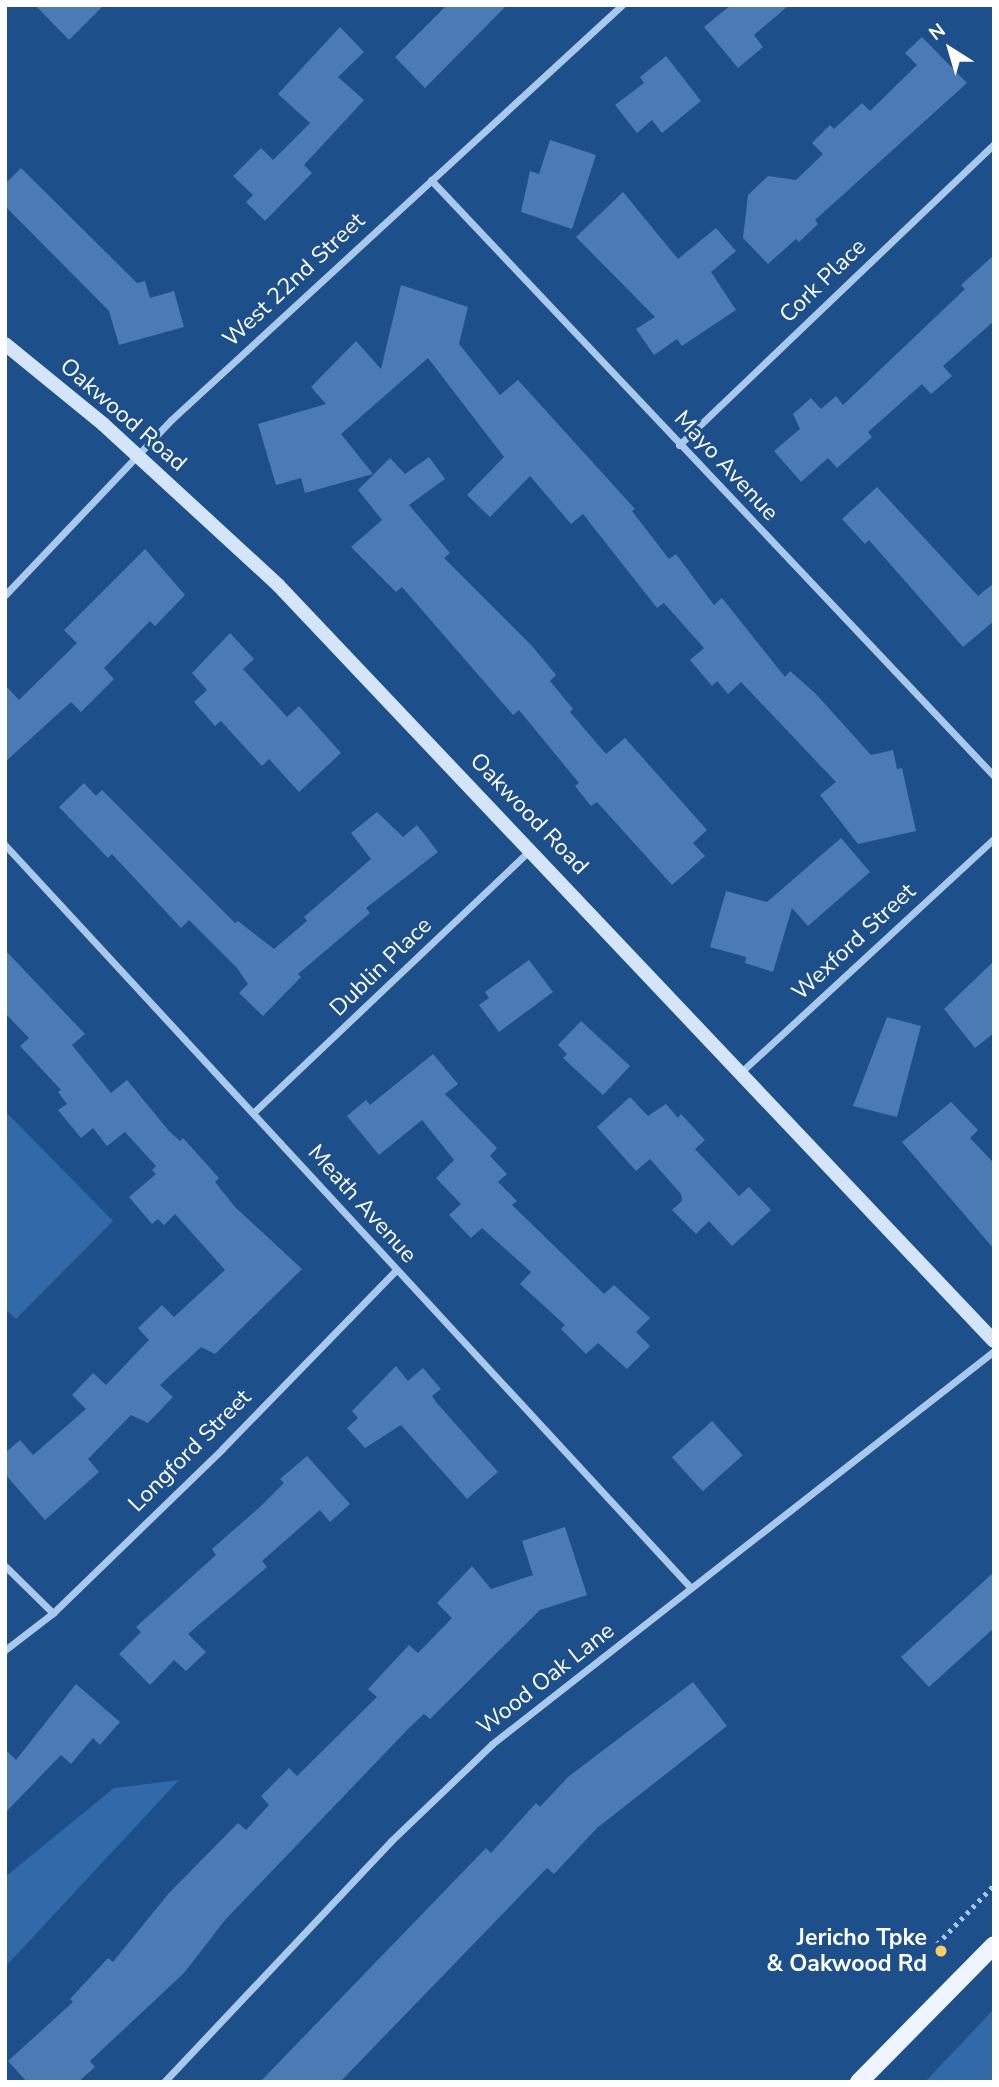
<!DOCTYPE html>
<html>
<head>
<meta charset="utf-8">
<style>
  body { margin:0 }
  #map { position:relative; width:999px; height:2087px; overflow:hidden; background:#1d4f8b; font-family:"Nunito Sans",sans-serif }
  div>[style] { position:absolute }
  .green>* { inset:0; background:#3169a9 }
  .building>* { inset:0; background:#4a7bb5; transform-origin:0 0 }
  .path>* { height:4.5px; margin-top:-2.25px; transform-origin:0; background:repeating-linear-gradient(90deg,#a9c9ec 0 3.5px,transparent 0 8.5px) }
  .minor>* { height:7px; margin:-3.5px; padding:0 3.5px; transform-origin:3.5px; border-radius:3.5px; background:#a9c9ec }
  .secondary>* { height:14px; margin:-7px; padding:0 7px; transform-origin:7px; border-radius:7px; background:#d5e5f9 }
  .primary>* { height:18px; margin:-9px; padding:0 9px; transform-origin:9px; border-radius:9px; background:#eff5ff }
  .dots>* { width:19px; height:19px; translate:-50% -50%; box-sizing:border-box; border:4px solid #1d4f8b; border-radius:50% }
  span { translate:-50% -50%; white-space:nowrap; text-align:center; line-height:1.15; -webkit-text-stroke:6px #1d4f8b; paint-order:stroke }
  .street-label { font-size:23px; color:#fff }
  .poi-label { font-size:23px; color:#fff; font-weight:700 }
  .right { translate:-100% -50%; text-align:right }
  .frame { position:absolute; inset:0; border:7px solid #fff; pointer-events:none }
  .north { position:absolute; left:915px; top:14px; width:70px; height:70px; -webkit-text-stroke:5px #1d4f8b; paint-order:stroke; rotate:323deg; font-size:19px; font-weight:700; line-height:28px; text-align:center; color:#fff }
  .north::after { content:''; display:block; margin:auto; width:24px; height:32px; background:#fff; clip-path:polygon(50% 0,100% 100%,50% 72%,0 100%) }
</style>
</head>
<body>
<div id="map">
  <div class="green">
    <div style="clip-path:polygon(5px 1111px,113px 1221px,16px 1319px,5px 1309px)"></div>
    <div style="clip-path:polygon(179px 1780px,5px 1967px,5px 1877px,114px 1788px)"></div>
    <div style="clip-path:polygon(994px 2009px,994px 2082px,925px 2082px)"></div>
  </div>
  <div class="building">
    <div style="clip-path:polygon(35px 5px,104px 5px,69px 40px)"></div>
    <div style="clip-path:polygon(447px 5px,507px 5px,425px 88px,395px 57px)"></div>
    <div style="clip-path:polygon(731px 5px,789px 5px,754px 35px,763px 47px,738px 68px,704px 27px)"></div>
    <div style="clip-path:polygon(340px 27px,364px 52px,338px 77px,364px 100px,304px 165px,312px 173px,265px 221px,246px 202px,253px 195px,233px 176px,261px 148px,273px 160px,310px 123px,278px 94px)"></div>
    <div style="clip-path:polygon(922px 37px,967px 83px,815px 220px,818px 224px,799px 242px,796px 239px,768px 264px,743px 238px,748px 195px,768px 176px,796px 180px,823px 154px,812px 143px,830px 125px,834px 129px,862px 103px,870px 111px,917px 65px,905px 53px)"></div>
    <div style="clip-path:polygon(666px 56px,701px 101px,662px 133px,652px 120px,637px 133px,615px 105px,644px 83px,640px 77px)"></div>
    <div style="clip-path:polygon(550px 140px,596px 155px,572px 229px,521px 212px,530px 171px,539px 174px)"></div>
    <div style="clip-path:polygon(21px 168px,137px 283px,145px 281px,150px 298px,174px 291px,184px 327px,119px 345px,109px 311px,5px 206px,5px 184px)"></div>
    <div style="clip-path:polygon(623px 192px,678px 259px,716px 228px,736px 251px,711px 272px,736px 310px,682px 346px,677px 339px,654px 355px,636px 329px,655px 317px,576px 237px)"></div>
    <div style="clip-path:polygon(994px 255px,994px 321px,943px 366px,952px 376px,931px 394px,922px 384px,868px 432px,872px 437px,837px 468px,828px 458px,801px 482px,774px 451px,800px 429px,793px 414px,811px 398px,821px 409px,836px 396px,843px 405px,965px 289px,961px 285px)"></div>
    <div style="clip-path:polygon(401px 285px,468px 307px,459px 344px,500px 395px,518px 380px,635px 509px,632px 511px,669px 559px,676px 554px,714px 605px,722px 598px,785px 677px,790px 671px,815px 693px,871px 755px,893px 750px,897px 769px,902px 768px,916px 831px,858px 844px,820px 795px,836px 782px,741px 682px,728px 694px,717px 681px,712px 686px,690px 660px,704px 648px,664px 603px,657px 608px,583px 514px,571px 524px,530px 476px,490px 517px,467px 495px,504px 457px,428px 358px,341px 434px,373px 474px,305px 493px,301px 478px,276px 485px,258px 424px,326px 404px,311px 387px,356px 341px,381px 369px)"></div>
    <div style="clip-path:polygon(429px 457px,445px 479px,409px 505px,450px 553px,444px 558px,532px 646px,556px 675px,550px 681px,573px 709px,570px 712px,606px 754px,625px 738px,707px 830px,693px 843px,705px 856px,672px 885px,597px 802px,591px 806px,575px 786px,579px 783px,519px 710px,513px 715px,402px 587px,396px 592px,351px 547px,382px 520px,358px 490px,390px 458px,405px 474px)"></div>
    <div style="clip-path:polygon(877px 487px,978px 596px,994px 583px,994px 621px,963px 647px,869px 540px,865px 544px,842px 519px)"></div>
    <div style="clip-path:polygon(145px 549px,185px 595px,155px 626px,150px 621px,104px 668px,114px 679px,81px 712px,71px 702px,5px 762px,5px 685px,19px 700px,77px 643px,64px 630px)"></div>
    <div style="clip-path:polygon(230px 633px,254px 659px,243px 669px,287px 717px,299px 706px,341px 753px,299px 792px,269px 759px,262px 766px,221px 721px,215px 726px,194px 702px,207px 690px,192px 673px)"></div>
    <div style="clip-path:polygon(84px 783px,96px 796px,102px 790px,235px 923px,238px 921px,274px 949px,307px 921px,304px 917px,371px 859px,351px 833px,377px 812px,403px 837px,417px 825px,438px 852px,366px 908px,370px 913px,298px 974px,301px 977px,263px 1016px,239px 993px,248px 984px,237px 968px,189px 920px,181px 928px,112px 854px,108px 858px,59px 807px)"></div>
    <div style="clip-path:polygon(841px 838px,870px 872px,808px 926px,792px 908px,773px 972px,745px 963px,746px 957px,710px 947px,726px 891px,767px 902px)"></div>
    <div style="clip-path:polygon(5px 950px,85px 1034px,72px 1045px,111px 1093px,127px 1080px,169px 1131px,180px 1141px,183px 1138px,219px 1178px,215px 1182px,235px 1207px,302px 1269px,215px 1354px,201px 1347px,160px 1385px,173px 1397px,148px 1423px,131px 1415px,88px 1459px,99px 1472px,45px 1520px,5px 1474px,5px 1453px,20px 1440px,33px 1455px,86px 1409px,72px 1395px,93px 1373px,106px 1385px,149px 1340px,138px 1328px,162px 1305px,174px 1317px,225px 1270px,175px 1214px,164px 1225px,158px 1219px,152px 1224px,129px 1197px,156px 1174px,152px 1170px,156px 1166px,125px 1132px,107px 1146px,93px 1128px,81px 1138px,58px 1110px,67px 1104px,58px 1092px,61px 1090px,20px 1046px,29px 1038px,5px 1013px)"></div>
    <div style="clip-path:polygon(529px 960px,553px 992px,499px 1032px,479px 1005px,489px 998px,485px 992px)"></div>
    <div style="clip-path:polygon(994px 961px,994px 1033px,975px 1048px,944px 1009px)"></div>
    <div style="clip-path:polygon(887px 1017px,921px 1026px,897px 1117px,853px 1106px)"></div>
    <div style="clip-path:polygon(581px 1021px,630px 1066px,603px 1095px,563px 1058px,567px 1054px,558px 1045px)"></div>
    <div style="clip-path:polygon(433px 1054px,458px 1084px,445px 1094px,497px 1148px,490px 1156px,507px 1174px,498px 1182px,517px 1201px,512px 1205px,604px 1294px,614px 1285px,650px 1318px,636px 1332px,650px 1346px,627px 1369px,598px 1343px,586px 1354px,561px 1329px,565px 1325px,520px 1284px,531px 1272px,482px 1228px,471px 1238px,449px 1215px,461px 1204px,436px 1178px,454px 1160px,422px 1120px,379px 1155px,347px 1116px,366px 1100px,370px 1105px)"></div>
    <div style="clip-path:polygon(630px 1097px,648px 1116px,666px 1104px,678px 1118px,681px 1114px,705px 1140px,695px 1149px,739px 1196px,749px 1187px,771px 1210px,732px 1246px,709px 1221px,696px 1234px,672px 1210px,682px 1201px,681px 1194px,650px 1159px,636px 1171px,597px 1127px)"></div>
    <div style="clip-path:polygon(951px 1102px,978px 1130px,970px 1138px,994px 1163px,994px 1249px,902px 1142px)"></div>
    <div style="clip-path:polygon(396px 1366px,408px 1381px,423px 1368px,441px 1389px,432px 1396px,436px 1402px,498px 1472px,467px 1499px,401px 1425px,365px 1448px,347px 1428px,358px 1418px,352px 1411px)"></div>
    <div style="left:712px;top:1421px;width:46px;height:54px;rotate:48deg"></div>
    <div style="clip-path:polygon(307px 1456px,350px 1504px,330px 1522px,320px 1510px,262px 1561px,267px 1567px,188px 1634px,206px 1652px,186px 1671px,174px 1660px,150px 1685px,119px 1654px,141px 1632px,136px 1627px,216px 1555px,212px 1549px,261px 1506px,284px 1483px,280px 1479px)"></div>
    <div style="clip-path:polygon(565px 1527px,587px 1595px,540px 1610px,430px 1719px,424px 1714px,410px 1727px,225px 1920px,184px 1973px,90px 2061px,95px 2067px,78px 2082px,27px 2082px,8px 2061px,73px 2002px,70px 1999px,108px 1958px,113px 1962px,169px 1893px,238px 1823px,246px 1830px,269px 1805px,261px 1796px,289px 1768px,297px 1776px,377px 1697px,368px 1689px,409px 1645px,418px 1653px,452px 1618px,437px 1603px,472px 1566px,491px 1589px,533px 1575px,522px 1541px)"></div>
    <div style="clip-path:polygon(994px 1572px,994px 1628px,929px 1687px,901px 1657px)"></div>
    <div style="clip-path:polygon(693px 1682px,727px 1726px,597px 1828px,554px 1874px,547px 1868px,340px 2082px,260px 2082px,486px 1848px,491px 1853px,536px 1803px,540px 1807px,568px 1777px)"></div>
    <div style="clip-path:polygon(76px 1684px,120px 1722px,100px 1745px,93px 1738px,71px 1764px,61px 1755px,5px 1813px,5px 1749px,16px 1760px)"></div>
  </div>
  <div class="path">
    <div style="left:937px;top:1944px;width:82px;rotate:-46deg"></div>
  </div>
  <div class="minor">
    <div style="left:431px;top:180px;width:820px;rotate:46.63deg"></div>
    <div style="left:679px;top:445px;width:436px;rotate:-43.7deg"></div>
    <div style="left:5px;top:595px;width:241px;rotate:-46.5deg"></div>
    <div style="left:171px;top:420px;width:613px;rotate:-42.62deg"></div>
    <div style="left:5px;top:845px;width:1011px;rotate:47.28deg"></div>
    <div style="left:740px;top:1073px;width:345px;rotate:-42.7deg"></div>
    <div style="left:254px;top:1112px;width:382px;rotate:-43.5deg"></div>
    <div style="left:5px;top:1566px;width:67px;rotate:44.4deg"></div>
    <div style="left:5px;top:1650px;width:61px;rotate:-37.6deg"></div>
    <div style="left:53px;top:1613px;width:235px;rotate:-44.1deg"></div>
    <div style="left:222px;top:1449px;width:248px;rotate:-45.8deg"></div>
    <div style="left:164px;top:2082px;width:331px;rotate:-46.7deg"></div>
    <div style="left:391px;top:1841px;width:140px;rotate:-43.8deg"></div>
    <div style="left:492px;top:1744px;width:638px;rotate:-38.06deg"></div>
  </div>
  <div class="secondary">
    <div style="left:5px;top:344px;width:127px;rotate:39.2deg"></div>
    <div style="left:103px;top:424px;width:238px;rotate:42.6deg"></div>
    <div style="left:278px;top:585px;width:1041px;rotate:46.56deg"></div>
  </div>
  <div class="primary">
    <div style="left:859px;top:2082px;width:192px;rotate:-45.4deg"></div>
  </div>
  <div class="dots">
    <div style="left:941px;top:1951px;background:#fcce68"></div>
  </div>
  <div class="street-label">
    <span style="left:294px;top:280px;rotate:-43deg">West 22nd Street</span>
    <span style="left:823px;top:281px;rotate:-44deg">Cork Place</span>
    <span style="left:123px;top:415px;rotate:41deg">Oakwood Road</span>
    <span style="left:726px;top:466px;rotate:47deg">Mayo Avenue</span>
    <span style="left:529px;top:814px;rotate:46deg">Oakwood Road</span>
    <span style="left:854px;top:942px;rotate:-43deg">Wexford Street</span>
    <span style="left:381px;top:967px;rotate:-44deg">Dublin Place</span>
    <span style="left:362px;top:1204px;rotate:48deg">Meath Avenue</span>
    <span style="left:190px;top:1451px;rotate:-45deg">Longford Street</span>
    <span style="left:546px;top:1679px;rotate:-38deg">Wood Oak Lane</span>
  </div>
  <div class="poi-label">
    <span class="right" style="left:927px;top:1951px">Jericho Tpke<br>&amp; Oakwood Rd</span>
  </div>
  <div class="frame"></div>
  <div class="north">N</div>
</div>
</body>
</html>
